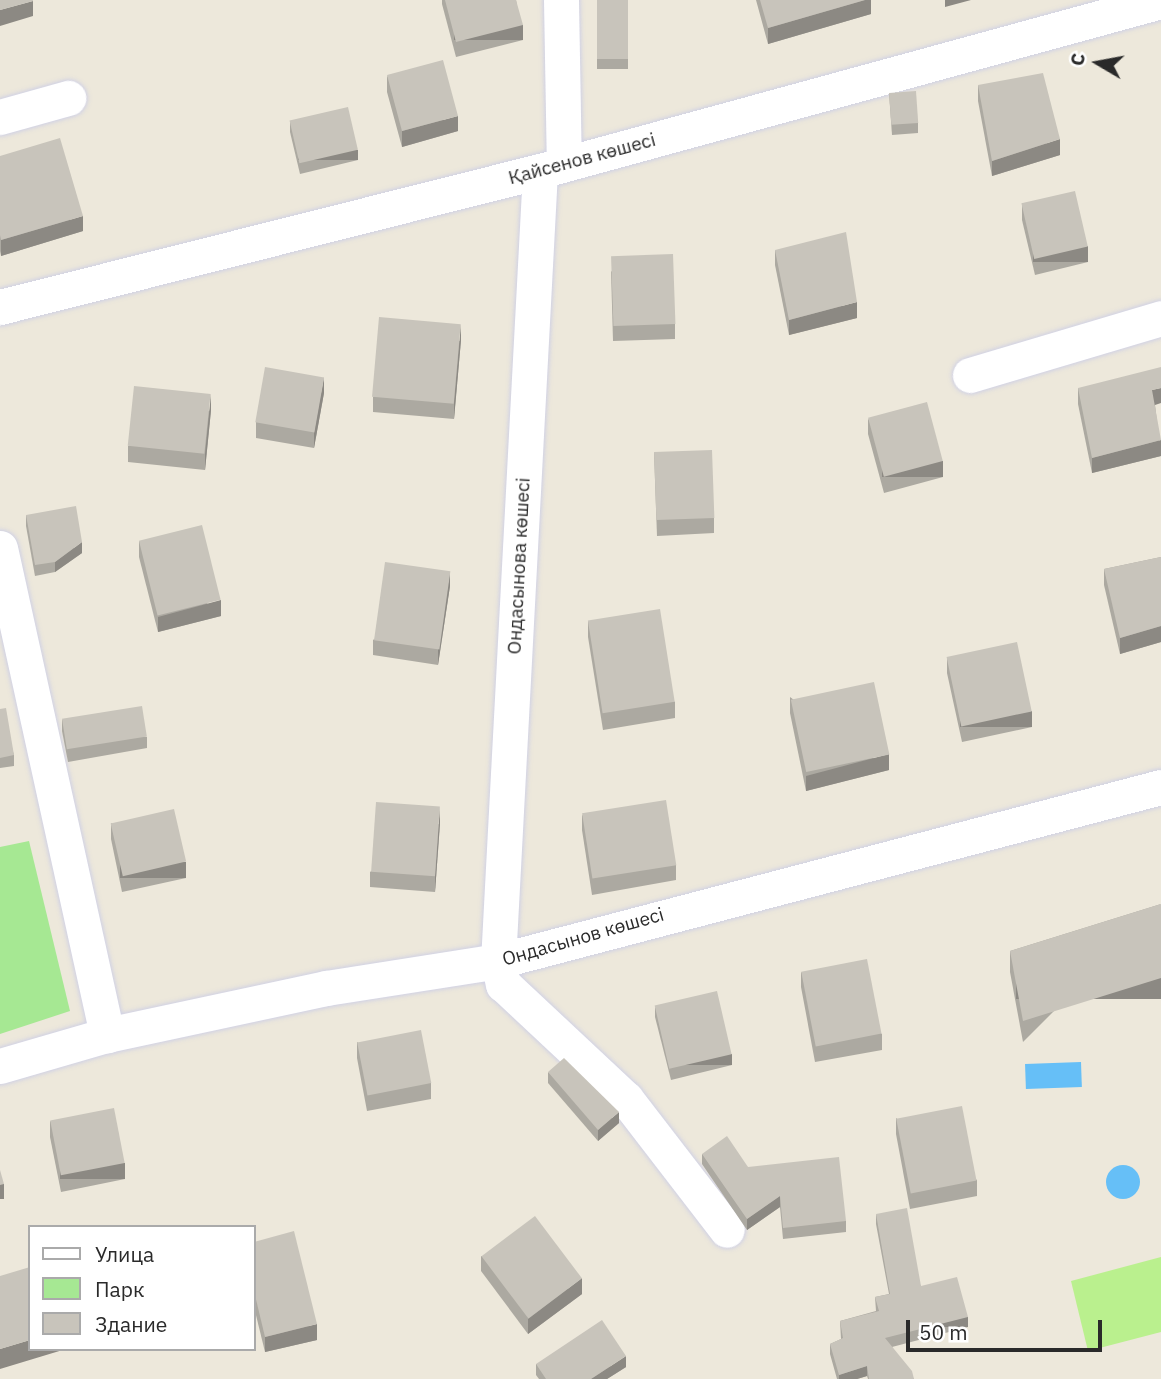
<!DOCTYPE html>
<html>
<head>
<meta charset="utf-8">
<style>
  body { margin:0 }
  #map { position:relative; width:1161px; height:1379px; overflow:hidden; background:#ede8db; font-family:"IBM Plex Sans",sans-serif }
  div>[style] { position:absolute }
  .green>* { inset:0; background:#a6e893 }
  .pitch>* { inset:0; background:#baf08e }
  .water>* { inset:0; background:#66bff7; transform-origin:0 0 }
  .round { border-radius:50% }
  .roads { filter:drop-shadow(0 0 2px #d0d1e4) drop-shadow(0 0 2px #d0d1e4) }
  .minor>* { height:35px; margin:-17.5px; padding:0 17.5px; transform-origin:17.5px; border-radius:17.5px; background:#fff }
  .wall>* { inset:0; background:#aca9a1; transform-origin:0 0 }
  .shaded-wall>* { inset:0; background:#8c8983; transform-origin:0 0 }
  .building>* { inset:0; background:#c8c4bb; transform-origin:0 0 }
  span { translate:-50% -50%; white-space:nowrap; text-align:center; line-height:1.15; -webkit-text-stroke:5px #fff; paint-order:stroke }
  .street-label { font-size:19px; color:#2a2a2a }
  .legend { position:absolute; left:28px; top:1225px; width:228px; height:126px; box-sizing:border-box; background:#fff; border:2px solid #aaa; margin:0; padding:9px 12px; list-style:none; font-size:21px; color:#2a2a2a }
  .legend li { display:flex; align-items:center; gap:14px; height:35px }
  .legend b { width:35px; border:2px solid #aaa }
  .north { position:absolute; left:1063px; top:28px; width:70px; height:70px; -webkit-text-stroke:5px #fff; paint-order:stroke; rotate:280deg; font-size:19px; font-weight:700; line-height:28px; text-align:center; color:#2a2a2a }
  .north::after { content:''; display:block; margin:auto; width:24px; height:32px; background:#2a2a2a; clip-path:polygon(50% 0,100% 100%,50% 72%,0 100%) }
  .scale { position:absolute; left:906px; top:1320px; width:196px; height:32px; box-sizing:border-box; border:4px solid #2a2a2a; border-top:0; padding-left:9px; font-size:21px; line-height:24px; white-space:nowrap; color:#2a2a2a; -webkit-text-stroke:5px #fff; paint-order:stroke }
</style>
</head>
<body>
<div id="map">
  <div class="green">
    <div style="clip-path:polygon(29px 841px,70px 1011px,0 1034px,0 847px)"></div>
  </div>
  <div class="pitch">
    <div style="clip-path:polygon(1161px 1257px,1161px 1332px,1088px 1351px,1071px 1281px)"></div>
  </div>
  <div class="water">
    <div style="left:1081px;top:1062px;width:25px;height:56px;rotate:88deg"></div>
    <div class="round" style="left:1106px;top:1165px;width:34px;height:34px"></div>
  </div>
  <div class="roads">
    <div class="minor">
      <div style="left:561px;top:0;width:164px;rotate:89deg"></div>
      <div style="left:0;top:117px;width:71px;rotate:-15.6deg"></div>
      <div style="left:540px;top:171px;width:791px;rotate:93.04deg"></div>
      <div style="left:498px;top:961px;width:24px;rotate:78deg"></div>
      <div style="left:503px;top:984px;width:168px;rotate:43.1deg"></div>
      <div style="left:626px;top:1099px;width:165px;rotate:52.4deg"></div>
      <div style="left:0;top:307px;width:557px;rotate:-14.14deg"></div>
      <div style="left:540px;top:171px;width:644px;rotate:-15.31deg"></div>
      <div style="left:970px;top:375px;width:199px;rotate:-16.6deg"></div>
      <div style="left:0;top:548px;width:499px;rotate:77.6deg"></div>
      <div style="left:0;top:1066px;width:111px;rotate:-16.2deg"></div>
      <div style="left:107px;top:1035px;width:224px;rotate:-12.1deg"></div>
      <div style="left:326px;top:988px;width:174px;rotate:-8.9deg"></div>
      <div style="left:498px;top:961px;width:685px;rotate:-14.71deg"></div>
    </div>
  </div>
  <div class="wall">
    <div style="clip-path:polygon(442px 0,516px 0,523px 40px,456px 57px,442px 4px)"></div>
    <div style="left:597px;top:0;width:31px;height:69px"></div>
    <div style="clip-path:polygon(756px 0,871px 0,871px 14px,768px 44px)"></div>
    <div style="clip-path:polygon(387px 76px,458px 131px,402px 147px,387px 92px)"></div>
    <div style="clip-path:polygon(978px 85px,1060px 155px,992px 176px,978px 101px)"></div>
    <div style="clip-path:polygon(889px 93px,918px 123px,918px 133px,892px 135px)"></div>
    <div style="clip-path:polygon(290px 121px,358px 160px,300px 174px,290px 132px)"></div>
    <div style="clip-path:polygon(0 156px,83px 231px,1px 256px,0 251px)"></div>
    <div style="clip-path:polygon(1022px 204px,1088px 262px,1035px 275px,1022px 220px)"></div>
    <div style="clip-path:polygon(775px 250px,857px 318px,789px 335px,775px 265px)"></div>
    <div style="clip-path:polygon(611px 271px,675px 324px,675px 339px,613px 341px)"></div>
    <div style="clip-path:polygon(461px 340px,454px 419px,373px 412px,373px 397px)"></div>
    <div style="clip-path:polygon(1078px 388px,1155px 405px,1161px 456px,1092px 473px,1078px 404px)"></div>
    <div style="clip-path:polygon(324px 393px,314px 448px,256px 438px,256px 422px)"></div>
    <div style="clip-path:polygon(211px 410px,205px 470px,128px 462px,128px 446px)"></div>
    <div style="clip-path:polygon(868px 419px,943px 477px,884px 493px,868px 434px)"></div>
    <div style="clip-path:polygon(654px 452px,714px 518px,714px 533px,657px 536px)"></div>
    <div style="clip-path:polygon(26px 515px,82px 553px,55px 572px,35px 576px,26px 526px)"></div>
    <div style="clip-path:polygon(139px 541px,221px 616px,158px 632px,139px 557px)"></div>
    <div style="clip-path:polygon(1161px 557px,1161px 642px,1120px 654px,1104px 585px,1104px 569px)"></div>
    <div style="clip-path:polygon(450px 586px,438px 665px,373px 655px,373px 640px)"></div>
    <div style="clip-path:polygon(588px 621px,675px 702px,675px 718px,603px 730px,588px 637px)"></div>
    <div style="clip-path:polygon(947px 657px,1032px 727px,962px 742px,947px 673px)"></div>
    <div style="clip-path:polygon(790px 697px,889px 770px,806px 791px,790px 713px)"></div>
    <div style="clip-path:polygon(0 709px,14px 755px,14px 766px,0 768px)"></div>
    <div style="clip-path:polygon(62px 720px,147px 737px,147px 748px,68px 762px,62px 731px)"></div>
    <div style="clip-path:polygon(582px 815px,676px 865px,676px 880px,592px 895px,582px 830px)"></div>
    <div style="clip-path:polygon(111px 823px,186px 878px,122px 892px,111px 839px)"></div>
    <div style="clip-path:polygon(440px 823px,435px 892px,370px 887px,370px 872px)"></div>
    <div style="clip-path:polygon(1161px 904px,1023px 1042px,1010px 972px,1010px 951px)"></div>
    <div style="clip-path:polygon(801px 972px,882px 1034px,882px 1050px,815px 1062px,801px 987px)"></div>
    <div style="clip-path:polygon(655px 1007px,732px 1065px,671px 1080px,655px 1017px)"></div>
    <div style="clip-path:polygon(357px 1042px,431px 1083px,431px 1099px,367px 1111px,357px 1058px)"></div>
    <div style="clip-path:polygon(548px 1072px,619px 1123px,598px 1141px,548px 1083px)"></div>
    <div style="clip-path:polygon(896px 1118px,977px 1180px,977px 1196px,910px 1209px,896px 1134px)"></div>
    <div style="clip-path:polygon(50px 1121px,125px 1179px,61px 1192px,50px 1137px)"></div>
    <div style="clip-path:polygon(702px 1154px,748px 1167px,846px 1221px,846px 1232px,783px 1239px,780px 1207px,747px 1230px,702px 1164px)"></div>
    <div style="clip-path:polygon(876px 1214px,921px 1286px,968px 1327px,892px 1347px,914px 1379px,868px 1379px,867px 1376px,857px 1379px,837px 1379px,830px 1354px,830px 1344px,841px 1339px,840px 1321px,876px 1311px,875px 1297px,889px 1294px,876px 1224px)"></div>
    <div style="clip-path:polygon(254px 1242px,317px 1340px,265px 1352px,254px 1307px)"></div>
    <div style="clip-path:polygon(481px 1256px,582px 1294px,528px 1334px,481px 1271px)"></div>
    <div style="clip-path:polygon(536px 1364px,626px 1367px,607px 1379px,539px 1379px,536px 1375px)"></div>
  </div>
  <div class="shaded-wall">
    <div style="clip-path:polygon(865px 0,871px 0,871px 14px,768px 44px,768px 28px)"></div>
    <div style="clip-path:polygon(945px 0,971px 0,945px 7px)"></div>
    <div style="clip-path:polygon(33px 1px,33px 16px,0 26px,0 10px)"></div>
    <div style="left:523px;top:25px;width:15px;height:69px;rotate:90deg"></div>
    <div style="clip-path:polygon(458px 116px,458px 131px,402px 147px,402px 131px)"></div>
    <div style="clip-path:polygon(1060px 139px,1060px 155px,992px 176px,992px 161px)"></div>
    <div style="left:358px;top:150px;width:10px;height:60px;rotate:90deg"></div>
    <div style="clip-path:polygon(83px 216px,83px 231px,1px 256px,1px 240px)"></div>
    <div style="left:1088px;top:246px;width:16px;height:55px;rotate:90deg"></div>
    <div style="clip-path:polygon(857px 302px,857px 318px,789px 335px,789px 320px)"></div>
    <div style="clip-path:polygon(461px 324px,461px 340px,454px 419px,454px 403px)"></div>
    <div style="clip-path:polygon(324px 377px,324px 393px,314px 448px,314px 432px)"></div>
    <div style="clip-path:polygon(1161px 388px,1161px 403px,1152px 406px,1152px 390px)"></div>
    <div style="clip-path:polygon(211px 394px,211px 410px,205px 470px,205px 454px)"></div>
    <div style="clip-path:polygon(1161px 440px,1161px 456px,1092px 473px,1092px 458px)"></div>
    <div style="left:943px;top:461px;width:16px;height:61px;rotate:90deg"></div>
    <div style="clip-path:polygon(82px 542px,82px 553px,55px 572px,55px 562px)"></div>
    <div style="clip-path:polygon(450px 571px,450px 586px,438px 665px,438px 649px)"></div>
    <div style="clip-path:polygon(221px 600px,221px 616px,158px 632px,158px 617px)"></div>
    <div style="clip-path:polygon(1161px 626px,1161px 642px,1120px 654px,1120px 638px)"></div>
    <div style="left:1032px;top:711px;width:16px;height:72px;rotate:90deg"></div>
    <div style="clip-path:polygon(889px 754px,889px 770px,806px 791px,806px 776px)"></div>
    <div style="clip-path:polygon(440px 807px,440px 823px,435px 892px,435px 877px)"></div>
    <div style="left:186px;top:862px;width:16px;height:66px;rotate:90deg"></div>
    <div style="left:1161px;top:978px;width:21px;height:145px;rotate:90deg"></div>
    <div style="left:732px;top:1054px;width:11px;height:63px;rotate:90deg"></div>
    <div style="clip-path:polygon(619px 1112px,619px 1123px,598px 1141px,598px 1130px)"></div>
    <div style="left:125px;top:1163px;width:16px;height:65px;rotate:90deg"></div>
    <div style="left:4px;top:1184px;width:15px;height:4px;rotate:90deg"></div>
    <div style="clip-path:polygon(780px 1196px,780px 1207px,747px 1230px,747px 1219px)"></div>
    <div style="clip-path:polygon(582px 1278px,582px 1294px,528px 1334px,528px 1319px)"></div>
    <div style="left:968px;top:1317px;width:10px;height:86px;rotate:90deg"></div>
    <div style="clip-path:polygon(317px 1324px,317px 1340px,265px 1352px,265px 1337px)"></div>
    <div style="clip-path:polygon(30px 1340px,30px 1349px,66px 1349px,0 1369px,0 1349px)"></div>
    <div style="clip-path:polygon(626px 1356px,626px 1367px,607px 1379px,591px 1379px)"></div>
    <div style="clip-path:polygon(867px 1366px,867px 1376px,857px 1379px,839px 1379px,839px 1375px)"></div>
  </div>
  <div class="building">
    <div style="clip-path:polygon(0 0,33px 0,33px 1px,0 10px)"></div>
    <div style="clip-path:polygon(445px 0,516px 0,523px 25px,456px 42px)"></div>
    <div style="left:597px;top:0;width:31px;height:59px"></div>
    <div style="clip-path:polygon(760px 0,865px 0,768px 28px)"></div>
    <div style="left:443px;top:60px;width:58px;height:58px;rotate:75deg"></div>
    <div style="clip-path:polygon(1043px 73px,1060px 139px,992px 161px,978px 85px)"></div>
    <div style="left:916px;top:91px;width:32px;height:27px;rotate:86deg"></div>
    <div style="left:348px;top:107px;width:44px;height:60px;rotate:77deg"></div>
    <div style="clip-path:polygon(60px 138px,83px 216px,1px 240px,0 235px,0 156px)"></div>
    <div style="left:1075px;top:191px;width:57px;height:55px;rotate:77deg"></div>
    <div style="clip-path:polygon(846px 232px,857px 302px,789px 320px,775px 250px)"></div>
    <div style="left:673px;top:254px;width:70px;height:62px;rotate:88deg"></div>
    <div style="left:379px;top:317px;width:82px;height:80px;rotate:5deg"></div>
    <div style="left:265px;top:367px;width:60px;height:56px;rotate:10deg"></div>
    <div style="clip-path:polygon(1161px 367px,1161px 388px,1152px 390px,1161px 440px,1092px 458px,1078px 388px)"></div>
    <div style="left:134px;top:386px;width:77px;height:60px;rotate:6deg"></div>
    <div style="left:927px;top:402px;width:61px;height:61px;rotate:75deg"></div>
    <div style="left:712px;top:450px;width:68px;height:58px;rotate:88deg"></div>
    <div style="clip-path:polygon(76px 506px,82px 542px,55px 562px,35px 565px,26px 515px)"></div>
    <div style="left:202px;top:525px;width:77px;height:65px;rotate:76deg"></div>
    <div style="clip-path:polygon(1161px 557px,1161px 626px,1120px 638px,1104px 569px)"></div>
    <div style="left:385px;top:562px;width:66px;height:79px;rotate:8deg"></div>
    <div style="left:660px;top:609px;width:94px;height:73px;rotate:81deg"></div>
    <div style="left:1017px;top:642px;width:71px;height:72px;rotate:78deg"></div>
    <div style="left:874px;top:682px;width:74px;height:85px;rotate:78deg"></div>
    <div style="left:142px;top:706px;width:31px;height:81px;rotate:81deg"></div>
    <div style="clip-path:polygon(6px 708px,14px 755px,0 758px,0 709px)"></div>
    <div style="left:666px;top:800px;width:66px;height:85px;rotate:81deg"></div>
    <div style="left:376px;top:802px;width:64px;height:70px;rotate:4deg"></div>
    <div style="left:174px;top:809px;width:54px;height:65px;rotate:77deg"></div>
    <div style="clip-path:polygon(1161px 904px,1161px 978px,1023px 1021px,1010px 951px)"></div>
    <div style="left:867px;top:959px;width:76px;height:67px;rotate:79deg"></div>
    <div style="left:717px;top:991px;width:65px;height:64px;rotate:77deg"></div>
    <div style="left:421px;top:1030px;width:54px;height:65px;rotate:79deg"></div>
    <div style="clip-path:polygon(564px 1058px,619px 1112px,598px 1130px,548px 1072px)"></div>
    <div style="left:962px;top:1106px;width:76px;height:67px;rotate:79deg"></div>
    <div style="left:114px;top:1108px;width:56px;height:65px;rotate:79deg"></div>
    <div style="clip-path:polygon(727px 1136px,748px 1167px,839px 1157px,846px 1221px,783px 1228px,780px 1196px,747px 1219px,702px 1154px)"></div>
    <div style="clip-path:polygon(0 1170px,4px 1184px,0 1185px)"></div>
    <div style="clip-path:polygon(907px 1208px,921px 1286px,957px 1277px,968px 1317px,885px 1338px,912px 1371px,914px 1379px,869px 1379px,867px 1366px,839px 1375px,830px 1344px,843px 1338px,840px 1321px,879px 1311px,875px 1297px,890px 1294px,876px 1214px)"></div>
    <div style="left:535px;top:1216px;width:78px;height:67px;rotate:53deg"></div>
    <div style="clip-path:polygon(294px 1231px,317px 1324px,265px 1337px,254px 1291px,254px 1242px)"></div>
    <div style="clip-path:polygon(30px 1267px,30px 1340px,0 1349px,0 1276px)"></div>
    <div style="clip-path:polygon(602px 1320px,626px 1356px,591px 1379px,546px 1379px,536px 1364px)"></div>
  </div>
  <div class="street-label">
    <span style="left:582px;top:159px;rotate:-15deg">Қайсенов көшесі</span>
    <span style="left:519px;top:566px;rotate:-87deg">Ондасынова көшесі</span>
    <span style="left:583px;top:937px;rotate:-16deg">Ондасынов көшесі</span>
  </div>
  <ul class="legend">
  <li><b style="height:9px;background:#fff"></b>Улица</li>
  <li><b style="height:19px;background:#a6e893"></b>Парк</li>
  <li><b style="height:19px;background:#c8c4bb"></b>Здание</li>
  </ul>
  <div class="north">С</div>
  <div class="scale">50 m</div>
</div>
</body>
</html>
